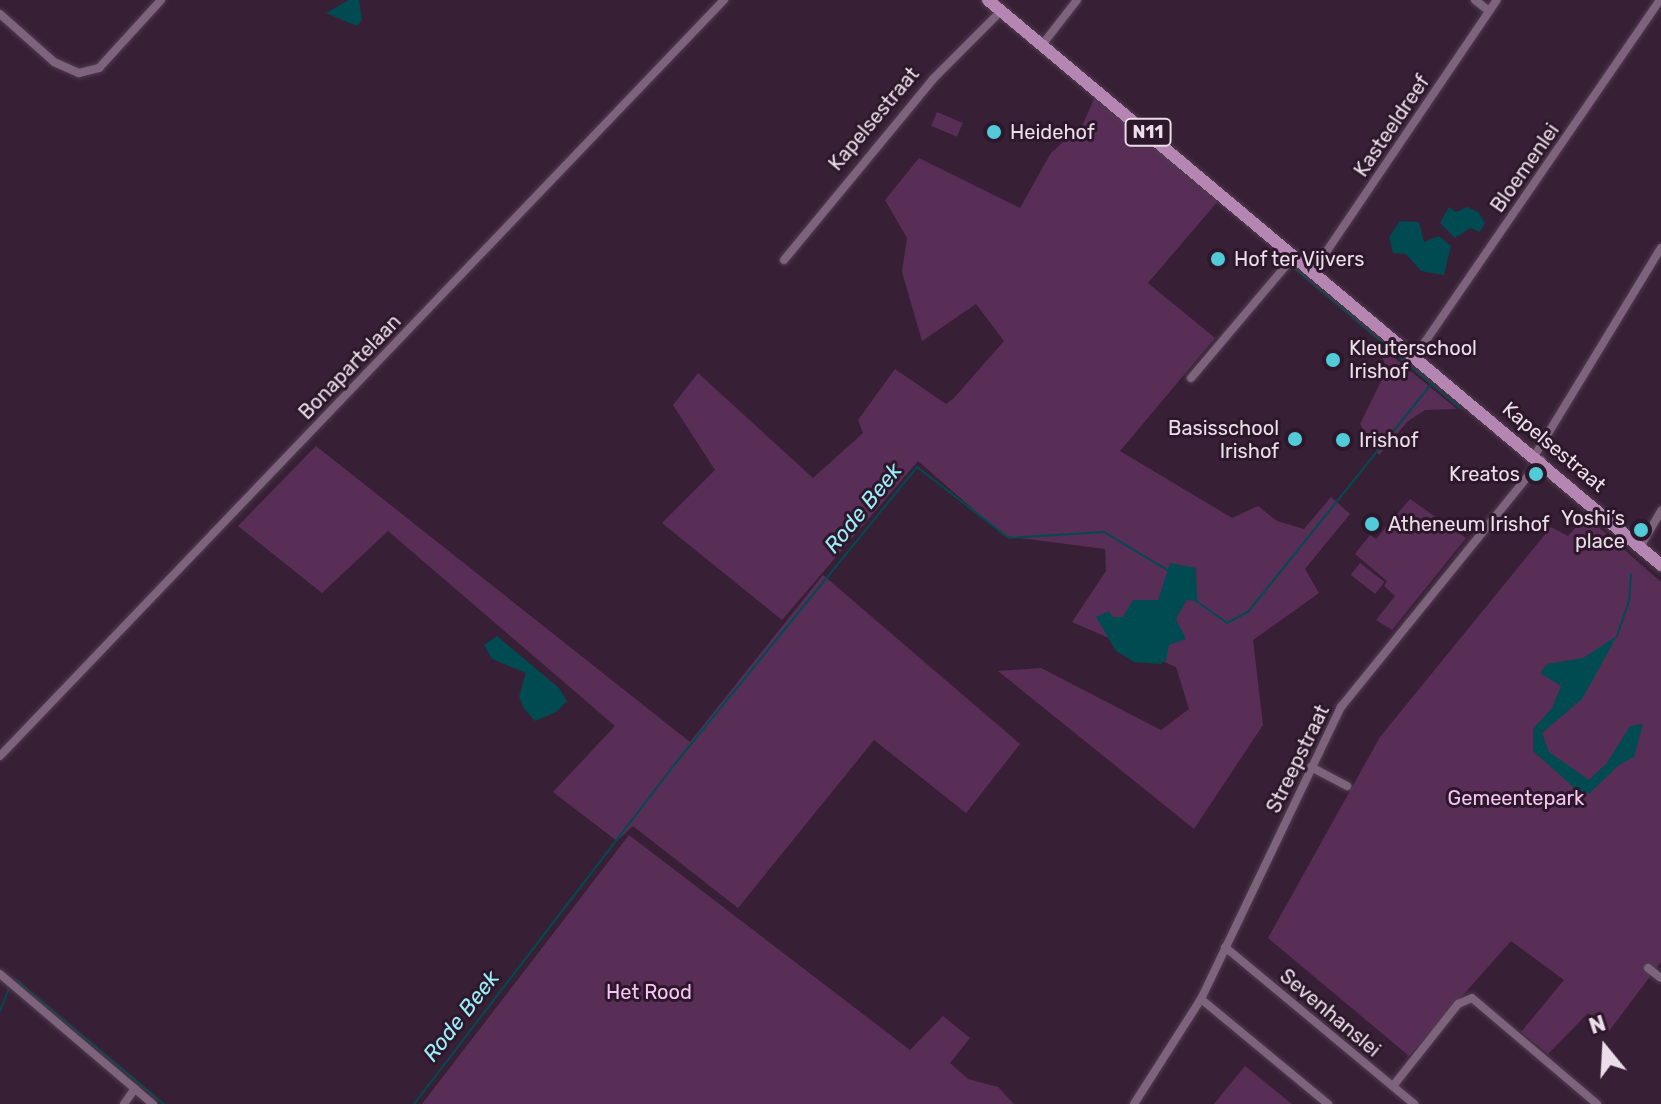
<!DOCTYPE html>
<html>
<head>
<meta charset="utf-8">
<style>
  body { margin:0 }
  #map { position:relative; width:1661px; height:1104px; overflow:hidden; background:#372035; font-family:Rubik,sans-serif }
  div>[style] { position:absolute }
  .green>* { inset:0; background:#582e56; transform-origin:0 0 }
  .water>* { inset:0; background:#004a51 }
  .stream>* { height:2px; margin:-1px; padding:0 1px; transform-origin:1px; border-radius:1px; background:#004a51 }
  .roads { filter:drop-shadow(0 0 2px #4f3c4e) drop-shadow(0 0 2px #4f3c4e) }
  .minor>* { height:8px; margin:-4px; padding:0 4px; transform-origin:4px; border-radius:4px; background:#7d637b }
  .primary>* { height:12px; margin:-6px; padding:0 6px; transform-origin:6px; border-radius:6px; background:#b486b1 }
  .dots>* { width:22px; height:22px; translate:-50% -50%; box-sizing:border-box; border:4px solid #2c172b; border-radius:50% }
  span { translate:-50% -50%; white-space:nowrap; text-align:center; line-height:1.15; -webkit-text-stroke:6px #2c172b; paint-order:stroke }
  .shield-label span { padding:2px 6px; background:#2c172b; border:2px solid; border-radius:6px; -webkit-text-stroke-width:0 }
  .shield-label { font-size:18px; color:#ecddea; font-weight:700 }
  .street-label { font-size:20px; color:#ecddea }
  .poi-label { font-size:20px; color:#ecddea }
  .left { translate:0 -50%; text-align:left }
  .right { translate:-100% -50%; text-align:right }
  .park-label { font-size:20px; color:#f7c5f3 }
  .water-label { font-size:22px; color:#9beff9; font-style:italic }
  .north { position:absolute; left:1565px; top:1008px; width:80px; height:80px; -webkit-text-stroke:6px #2c172b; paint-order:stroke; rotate:342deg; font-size:22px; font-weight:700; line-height:32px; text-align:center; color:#ecddea }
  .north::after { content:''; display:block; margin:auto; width:28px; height:36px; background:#ecddea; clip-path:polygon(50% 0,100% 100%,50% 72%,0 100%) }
</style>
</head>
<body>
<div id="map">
  <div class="green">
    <div style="clip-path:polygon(1095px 97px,1218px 201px,1148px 283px,1215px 338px,1120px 451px,1232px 518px,1258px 506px,1277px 521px,1304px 529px,1331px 497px,1350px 514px,1305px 569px,1319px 593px,1253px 640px,1263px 725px,1194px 829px,998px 671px,1041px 668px,1161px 730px,1189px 709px,1176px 667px,1072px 622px,1106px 571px,1105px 549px,1004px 536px,918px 461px,782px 620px,662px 523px,715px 470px,673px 405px,698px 373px,813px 478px,863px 433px,858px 420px,895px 369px,946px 404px,954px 398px,1004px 341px,976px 304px,922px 341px,902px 272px,907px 238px,885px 200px,919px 158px,1020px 208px,1051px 153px,1083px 124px)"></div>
    <div style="left:937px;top:112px;width:28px;height:15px;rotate:23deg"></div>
    <div style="clip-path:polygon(1386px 351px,1457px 409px,1425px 410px,1408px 421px,1379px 455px,1360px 424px,1387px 369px,1382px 357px)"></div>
    <div style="clip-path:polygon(316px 446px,690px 742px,823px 575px,1020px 744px,966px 813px,874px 740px,738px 908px,633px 826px,617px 841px,553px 792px,615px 726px,388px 531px,322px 593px,238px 526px)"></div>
    <div style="clip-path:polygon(1410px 499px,1466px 538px,1392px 630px,1376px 620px,1395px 596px,1384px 586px,1387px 581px,1355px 554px,1370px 535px,1376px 539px)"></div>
    <div style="clip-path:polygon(1586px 516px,1661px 582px,1661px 962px,1609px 1031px,1588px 1013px,1548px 1054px,1521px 1032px,1564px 980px,1511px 941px,1409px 1056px,1268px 938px,1380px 737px,1551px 527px,1568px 536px)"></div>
    <div style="left:1360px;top:563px;width:31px;height:15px;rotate:38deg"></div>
    <div style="clip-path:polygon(629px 835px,910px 1050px,943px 1016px,970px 1038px,950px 1063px,968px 1079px,998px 1087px,1014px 1104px,422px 1104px)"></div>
    <div style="clip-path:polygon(1245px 1066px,1292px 1104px,1214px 1104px)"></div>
  </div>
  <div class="water">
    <div style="clip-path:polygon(349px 0,359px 0,362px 20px,357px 26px,326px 13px)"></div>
    <div style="clip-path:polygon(1449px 207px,1456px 212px,1467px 207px,1478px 212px,1485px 223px,1480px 232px,1470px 228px,1455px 238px,1440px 223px)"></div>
    <div style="clip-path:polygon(1400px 221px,1419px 222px,1424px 242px,1439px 236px,1451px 246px,1444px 275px,1421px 271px,1406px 254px,1393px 253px,1389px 237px)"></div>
    <div style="clip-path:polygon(1170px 563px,1196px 568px,1197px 601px,1187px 600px,1176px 619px,1186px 639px,1169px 645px,1166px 661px,1159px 664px,1134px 662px,1116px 651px,1096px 617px,1109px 611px,1112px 617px,1123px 617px,1133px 600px,1158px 600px)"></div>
    <div style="clip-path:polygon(497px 636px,559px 688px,567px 701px,556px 712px,535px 721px,523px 707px,519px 696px,526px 673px,492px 659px,484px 645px)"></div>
    <div style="clip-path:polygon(1617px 636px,1582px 699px,1542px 733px,1549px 752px,1589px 780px,1607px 763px,1630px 726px,1643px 724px,1634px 757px,1619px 765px,1590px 793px,1579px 792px,1533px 751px,1533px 729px,1552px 708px,1561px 686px,1540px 673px,1547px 664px,1583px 658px)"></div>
  </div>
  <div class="stream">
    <div style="left:1292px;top:266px;width:221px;rotate:40.2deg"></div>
    <div style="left:1196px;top:601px;width:38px;rotate:35deg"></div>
    <div style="left:1227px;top:623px;width:24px;rotate:-28deg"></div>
    <div style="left:1248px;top:612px;width:292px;rotate:-51.2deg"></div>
    <div style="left:1617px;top:636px;width:36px;rotate:-71deg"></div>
    <div style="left:1629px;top:602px;width:28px;rotate:-86deg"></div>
    <div style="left:16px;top:980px;width:193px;rotate:40deg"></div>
    <div style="left:0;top:1011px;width:22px;rotate:-68deg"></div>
    <div style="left:414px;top:1104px;width:427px;rotate:-52.5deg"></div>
    <div style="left:674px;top:765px;width:385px;rotate:-50.8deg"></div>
    <div style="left:917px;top:467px;width:116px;rotate:37.7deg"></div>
    <div style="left:1009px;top:538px;width:95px;rotate:-3.6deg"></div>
    <div style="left:1104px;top:532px;width:74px;rotate:31.1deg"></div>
  </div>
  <div class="roads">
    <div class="minor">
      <div style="left:1475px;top:0;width:18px;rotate:38deg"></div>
      <div style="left:0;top:14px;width:72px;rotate:41.6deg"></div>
      <div style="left:54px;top:62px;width:27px;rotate:24deg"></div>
      <div style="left:79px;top:73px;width:21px;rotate:-14deg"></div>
      <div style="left:99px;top:68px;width:92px;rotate:-47.6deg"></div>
      <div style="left:1042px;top:45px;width:57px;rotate:-52.1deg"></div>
      <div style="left:784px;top:260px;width:234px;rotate:-50.5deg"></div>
      <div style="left:933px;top:79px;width:96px;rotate:-45deg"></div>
      <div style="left:1314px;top:270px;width:326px;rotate:-55.9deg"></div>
      <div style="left:1416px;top:355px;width:431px;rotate:-55.5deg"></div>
      <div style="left:1191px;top:378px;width:161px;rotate:-49.8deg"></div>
      <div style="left:1535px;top:455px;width:242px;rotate:-58.7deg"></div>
      <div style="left:1640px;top:547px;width:42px;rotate:-59.7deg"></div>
      <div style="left:0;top:756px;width:1047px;rotate:-46.24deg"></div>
      <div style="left:1311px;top:767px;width:41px;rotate:27.8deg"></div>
      <div style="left:1225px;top:947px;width:246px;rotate:39.7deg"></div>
      <div style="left:1648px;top:968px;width:16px;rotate:38deg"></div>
      <div style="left:0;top:974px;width:201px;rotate:40.4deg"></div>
      <div style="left:1201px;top:999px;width:165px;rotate:39.6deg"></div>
      <div style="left:1393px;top:1086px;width:105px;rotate:-51.6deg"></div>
      <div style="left:1458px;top:1004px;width:15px;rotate:-23deg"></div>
      <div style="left:1472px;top:998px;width:164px;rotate:40.3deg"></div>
      <div style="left:124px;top:1104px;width:19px;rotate:-55deg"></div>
      <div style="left:1134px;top:1104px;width:125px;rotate:-57.5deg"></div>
      <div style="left:1201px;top:999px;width:324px;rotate:-64.4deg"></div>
      <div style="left:1341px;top:707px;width:318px;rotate:-51deg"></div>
    </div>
    <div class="primary">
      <div style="left:988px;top:0;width:879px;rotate:40.01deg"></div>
    </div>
  </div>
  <div class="dots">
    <div style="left:994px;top:132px;background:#52cbd8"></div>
    <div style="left:1218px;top:259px;background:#52cbd8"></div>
    <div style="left:1333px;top:360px;background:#52cbd8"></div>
    <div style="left:1295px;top:439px;background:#52cbd8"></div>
    <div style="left:1343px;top:440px;background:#52cbd8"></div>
    <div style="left:1536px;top:474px;background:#52cbd8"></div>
    <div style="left:1372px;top:524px;background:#52cbd8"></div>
    <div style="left:1641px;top:530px;background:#52cbd8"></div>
  </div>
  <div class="shield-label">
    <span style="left:1148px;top:132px">N11</span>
  </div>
  <div class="street-label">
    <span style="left:874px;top:119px;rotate:-50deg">Kapelsestraat</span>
    <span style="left:1392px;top:126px;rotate:-56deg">Kasteeldreef</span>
    <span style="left:1525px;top:168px;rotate:-55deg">Bloemenlei</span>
    <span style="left:350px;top:367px;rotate:-46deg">Bonapartelaan</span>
    <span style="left:1554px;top:447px;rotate:40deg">Kapelsestraat</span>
    <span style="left:1298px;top:759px;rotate:-64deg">Streepstraat</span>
    <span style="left:1330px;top:1013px;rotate:40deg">Sevenhanslei</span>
  </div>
  <div class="poi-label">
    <span class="left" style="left:1010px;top:132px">Heidehof</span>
    <span class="left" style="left:1234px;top:259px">Hof ter Vijvers</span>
    <span class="left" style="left:1349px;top:360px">Kleuterschool<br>Irishof</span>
    <span class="right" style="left:1279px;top:440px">Basisschool<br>Irishof</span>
    <span class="left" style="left:1359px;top:440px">Irishof</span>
    <span class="right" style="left:1520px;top:474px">Kreatos</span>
    <span class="right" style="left:1625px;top:530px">Yoshi’s<br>place</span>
    <span class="left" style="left:1388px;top:524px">Atheneum Irishof</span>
  </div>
  <div class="park-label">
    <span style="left:1516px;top:798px">Gemeentepark</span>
    <span style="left:649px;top:992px">Het Rood</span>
  </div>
  <div class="water-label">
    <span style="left:863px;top:508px;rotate:-51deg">Rode Beek</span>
    <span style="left:461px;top:1016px;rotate:-52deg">Rode Beek</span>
  </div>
  <div class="north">N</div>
</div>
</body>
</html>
